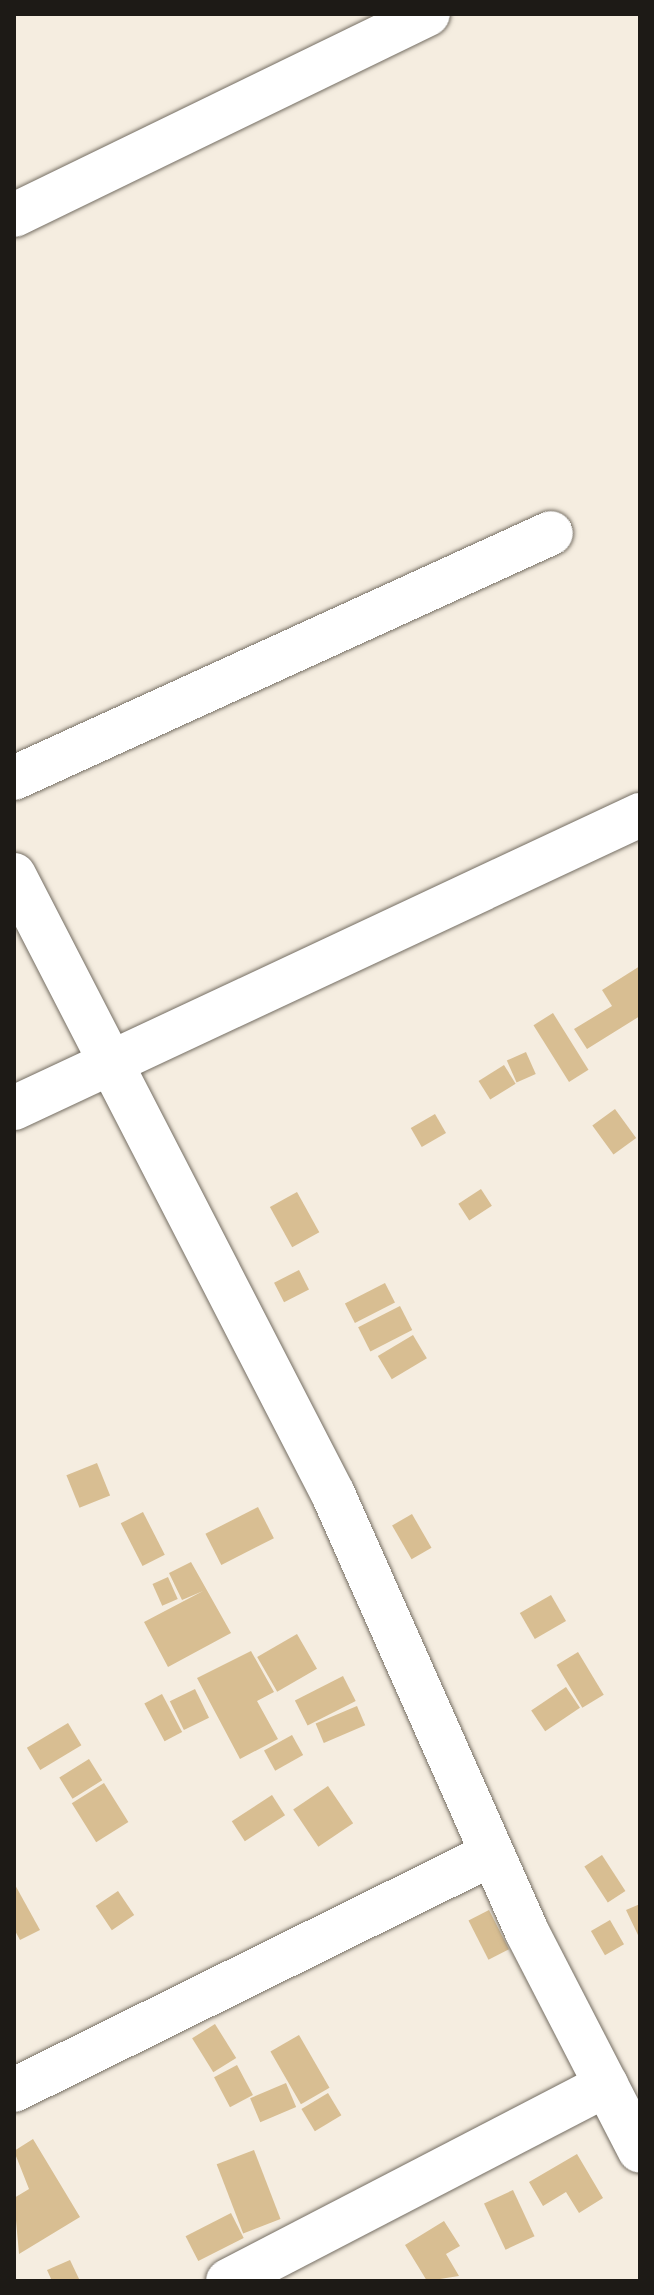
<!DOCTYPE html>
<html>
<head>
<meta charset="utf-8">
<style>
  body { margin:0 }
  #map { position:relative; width:654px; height:2295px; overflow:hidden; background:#f5ede0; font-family:"Source Sans 3",sans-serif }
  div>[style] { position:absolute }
  .building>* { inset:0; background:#d8be92; transform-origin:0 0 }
  .roads { filter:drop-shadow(0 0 2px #756e63) drop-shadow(0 0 2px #756e63) }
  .street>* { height:44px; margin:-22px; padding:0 22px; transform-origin:22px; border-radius:22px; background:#fff }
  span { translate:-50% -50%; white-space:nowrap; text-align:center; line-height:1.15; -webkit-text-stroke:6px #f5ede0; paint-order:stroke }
  .frame { position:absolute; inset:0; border:16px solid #1d1a16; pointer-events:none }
</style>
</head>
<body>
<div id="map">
  <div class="building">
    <div style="clip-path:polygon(640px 966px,640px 1016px,587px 1049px,574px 1029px,612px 1006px,602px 990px)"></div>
    <div style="left:553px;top:1013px;width:67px;height:23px;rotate:58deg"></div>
    <div style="left:526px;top:1052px;width:24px;height:21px;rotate:66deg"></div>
    <div style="left:504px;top:1065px;width:22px;height:30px;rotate:58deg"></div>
    <div style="left:615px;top:1109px;width:36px;height:28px;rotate:54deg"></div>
    <div style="left:435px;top:1114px;width:22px;height:28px;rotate:60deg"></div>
    <div style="left:481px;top:1189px;width:20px;height:27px;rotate:57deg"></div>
    <div style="left:297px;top:1192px;width:46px;height:31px;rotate:61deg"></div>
    <div style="left:299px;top:1270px;width:22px;height:28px;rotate:63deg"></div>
    <div style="left:385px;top:1283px;width:22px;height:45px;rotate:63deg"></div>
    <div style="left:400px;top:1306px;width:27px;height:47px;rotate:63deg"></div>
    <div style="left:413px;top:1335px;width:27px;height:41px;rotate:59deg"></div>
    <div style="left:97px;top:1463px;width:35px;height:33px;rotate:68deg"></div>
    <div style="left:258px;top:1507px;width:35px;height:59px;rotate:63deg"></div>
    <div style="left:143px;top:1512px;width:48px;height:25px;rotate:63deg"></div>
    <div style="left:412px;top:1514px;width:39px;height:23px;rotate:60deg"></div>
    <div style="clip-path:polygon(191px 1562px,231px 1633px,168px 1667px,144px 1622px,203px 1591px,182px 1600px,169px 1573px)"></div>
    <div style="left:168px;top:1577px;width:24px;height:17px;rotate:66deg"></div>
    <div style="left:551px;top:1595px;width:30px;height:36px;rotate:60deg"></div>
    <div style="left:297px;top:1634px;width:40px;height:46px;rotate:60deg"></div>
    <div style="clip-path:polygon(251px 1651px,274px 1692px,257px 1701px,278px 1739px,240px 1759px,197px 1678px)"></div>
    <div style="left:578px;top:1652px;width:50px;height:25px;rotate:59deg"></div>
    <div style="left:343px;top:1676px;width:28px;height:54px;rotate:63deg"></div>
    <div style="left:566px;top:1687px;width:25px;height:42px;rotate:56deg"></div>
    <div style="left:195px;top:1689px;width:32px;height:28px;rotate:64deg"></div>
    <div style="left:162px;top:1694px;width:43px;height:20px;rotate:62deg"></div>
    <div style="left:357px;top:1706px;width:21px;height:45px;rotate:67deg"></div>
    <div style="left:68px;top:1723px;width:26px;height:48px;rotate:59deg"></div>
    <div style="left:292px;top:1735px;width:23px;height:32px;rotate:61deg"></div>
    <div style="left:89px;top:1759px;width:25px;height:35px;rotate:58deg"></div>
    <div style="left:104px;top:1783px;width:46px;height:38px;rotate:58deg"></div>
    <div style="left:328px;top:1786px;width:45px;height:42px;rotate:56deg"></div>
    <div style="left:272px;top:1795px;width:24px;height:48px;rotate:57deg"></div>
    <div style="left:602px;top:1855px;width:43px;height:21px;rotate:57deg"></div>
    <div style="clip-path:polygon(14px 1883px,40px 1930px,20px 1940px,14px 1929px)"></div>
    <div style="left:118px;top:1891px;width:29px;height:27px;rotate:56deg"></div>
    <div style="clip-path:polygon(640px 1904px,640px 1934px,638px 1935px,626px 1910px)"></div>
    <div style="left:489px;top:1910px;width:44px;height:23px;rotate:63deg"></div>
    <div style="left:610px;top:1920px;width:28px;height:22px;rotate:60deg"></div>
    <div style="left:215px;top:2024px;width:40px;height:27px;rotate:58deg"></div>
    <div style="left:299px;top:2035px;width:61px;height:33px;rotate:60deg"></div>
    <div style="left:237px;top:2065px;width:34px;height:26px;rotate:62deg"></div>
    <div style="left:286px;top:2083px;width:26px;height:39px;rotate:67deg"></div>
    <div style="left:328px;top:2093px;width:26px;height:31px;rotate:59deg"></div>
    <div style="clip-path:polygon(33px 2139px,80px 2217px,19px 2254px,14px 2198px,29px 2189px,14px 2151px)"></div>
    <div style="left:254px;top:2150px;width:74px;height:40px;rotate:69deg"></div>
    <div style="clip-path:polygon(577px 2154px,603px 2198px,579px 2213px,566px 2192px,543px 2206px,529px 2182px)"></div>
    <div style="left:513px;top:2190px;width:51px;height:32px;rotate:65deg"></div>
    <div style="left:231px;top:2213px;width:28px;height:51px;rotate:63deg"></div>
    <div style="clip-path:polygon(444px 2221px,460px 2246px,446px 2254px,459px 2276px,427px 2281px,405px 2245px)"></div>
    <div style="clip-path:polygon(70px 2260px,80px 2281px,52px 2281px,47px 2270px)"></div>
  </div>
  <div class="roads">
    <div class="street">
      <div style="left:14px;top:215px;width:460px;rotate:-25.9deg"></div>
      <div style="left:14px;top:778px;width:590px;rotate:-24.52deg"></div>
      <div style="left:14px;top:875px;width:696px;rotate:62.74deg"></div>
      <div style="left:333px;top:1494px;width:479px;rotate:66.1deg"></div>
      <div style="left:527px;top:1932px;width:246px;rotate:62.7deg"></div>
      <div style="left:14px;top:1108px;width:691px;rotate:-25.08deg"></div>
      <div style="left:14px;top:2090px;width:533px;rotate:-26.28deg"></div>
      <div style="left:228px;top:2281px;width:426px;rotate:-27.4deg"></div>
    </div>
  </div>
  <div class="frame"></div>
</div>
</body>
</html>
